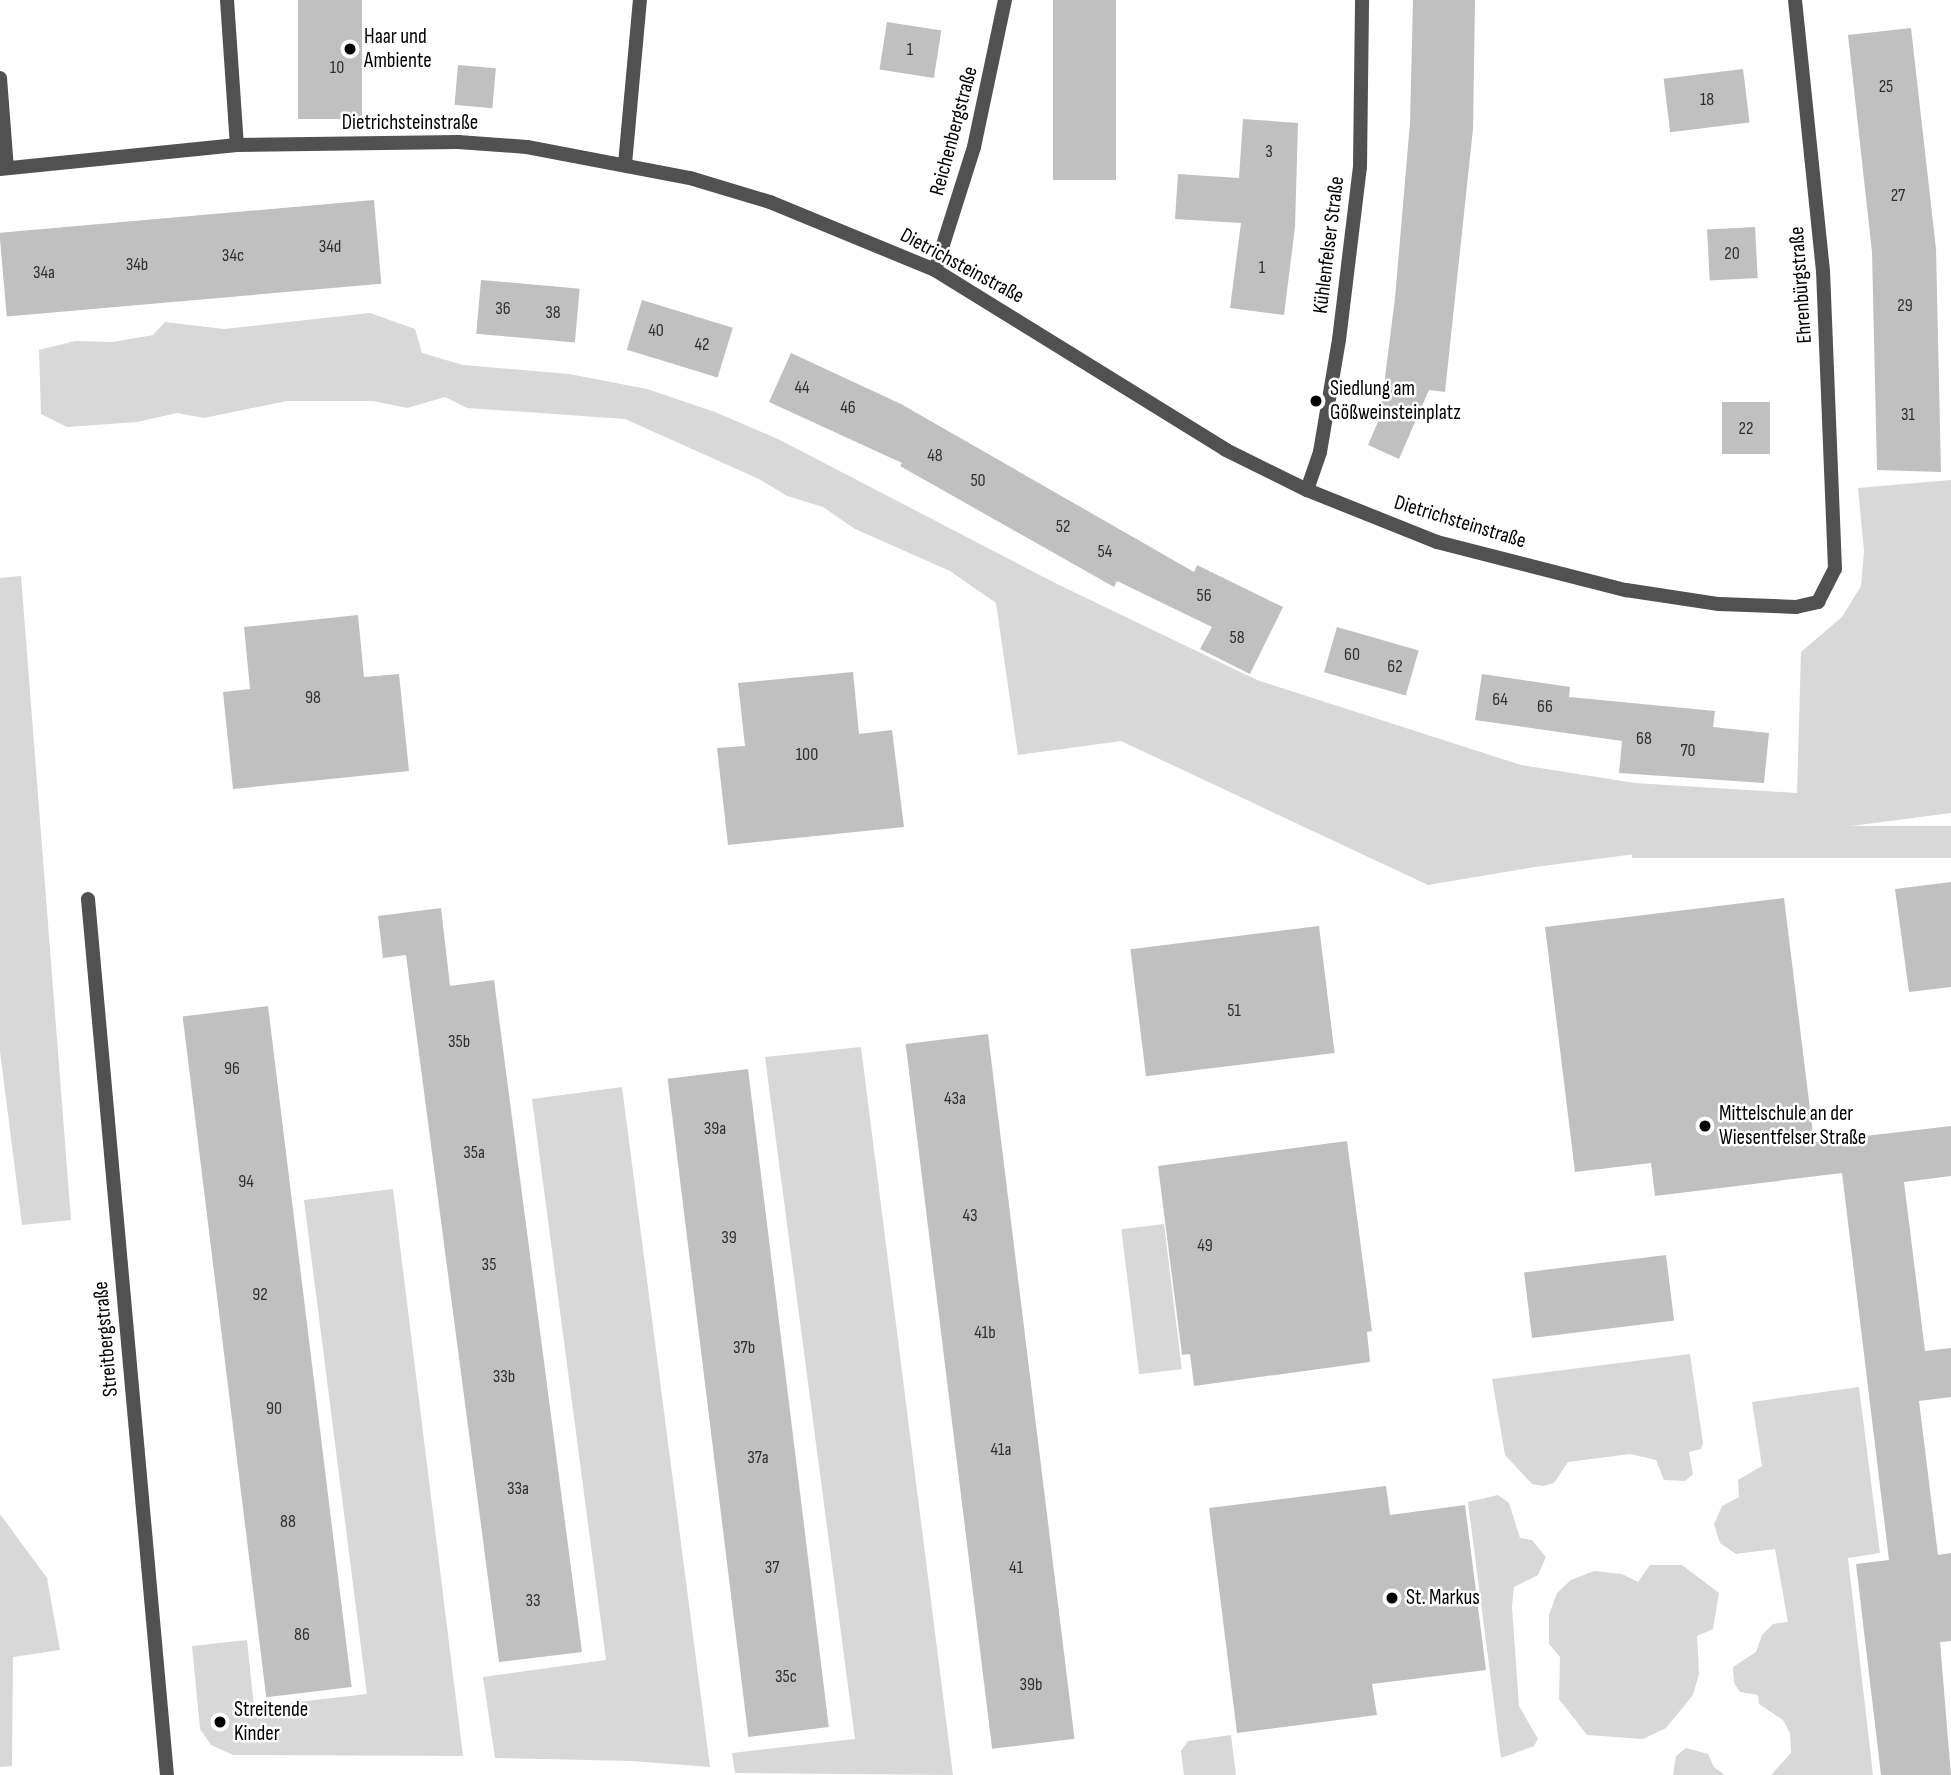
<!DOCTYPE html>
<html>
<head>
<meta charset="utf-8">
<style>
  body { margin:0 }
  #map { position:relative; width:1951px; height:1775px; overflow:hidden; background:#fff; font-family:"Sofia Sans Condensed",sans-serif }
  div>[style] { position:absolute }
  .green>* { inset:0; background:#d8d8d8; transform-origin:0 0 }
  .building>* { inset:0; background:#c0c0c0; transform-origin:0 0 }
  .minor>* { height:14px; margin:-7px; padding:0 7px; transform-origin:7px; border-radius:7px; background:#515151 }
  .dots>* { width:19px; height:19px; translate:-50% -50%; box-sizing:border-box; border:4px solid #fff; border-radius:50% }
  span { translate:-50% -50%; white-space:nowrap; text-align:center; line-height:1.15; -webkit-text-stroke:5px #fff; paint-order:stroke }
  .number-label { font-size:18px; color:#303030 }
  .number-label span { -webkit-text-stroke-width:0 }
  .poi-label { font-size:21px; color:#000 }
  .left { translate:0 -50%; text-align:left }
  .street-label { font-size:21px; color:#000 }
</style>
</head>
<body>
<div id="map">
  <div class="green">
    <div style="clip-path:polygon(370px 313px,415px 329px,422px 353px,463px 365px,569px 374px,647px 389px,715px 412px,778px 439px,1057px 584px,1257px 680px,1521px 765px,1635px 783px,1797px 793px,1801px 652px,1842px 617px,1861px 586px,1864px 551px,1858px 488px,1951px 480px,1951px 813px,1535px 867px,1428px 885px,1121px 741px,1018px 755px,996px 603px,950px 571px,855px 529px,823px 507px,787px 496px,759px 479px,625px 419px,467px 408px,445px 397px,407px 408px,373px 401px,287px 401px,204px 418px,177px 413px,137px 422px,67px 427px,41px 414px,39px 350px,75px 341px,113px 342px,153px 335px,165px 322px,224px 329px)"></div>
    <div style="clip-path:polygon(21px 576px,71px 1220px,22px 1225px,0 1051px,0 578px)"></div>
    <div style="left:1951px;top:826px;width:32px;height:319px;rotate:90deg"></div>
    <div style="clip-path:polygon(861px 1047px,953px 1775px,735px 1773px,732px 1753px,855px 1739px,765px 1057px)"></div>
    <div style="clip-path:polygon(622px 1087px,710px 1767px,632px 1761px,495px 1758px,483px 1677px,606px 1660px,532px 1099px)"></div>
    <div style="clip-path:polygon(393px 1189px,463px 1756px,233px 1755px,211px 1745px,200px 1729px,192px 1646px,247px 1640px,254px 1707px,367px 1694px,304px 1200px)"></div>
    <div style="left:1164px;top:1224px;width:146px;height:43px;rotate:83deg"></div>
    <div style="clip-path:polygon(1690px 1354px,1703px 1443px,1701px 1449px,1689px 1452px,1693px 1474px,1685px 1481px,1664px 1480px,1656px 1460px,1630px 1454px,1568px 1462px,1554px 1483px,1543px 1486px,1532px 1484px,1505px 1455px,1492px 1379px)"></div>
    <div style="clip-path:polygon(1859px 1387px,1880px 1553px,1848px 1558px,1873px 1775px,1771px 1775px,1791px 1753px,1790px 1733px,1783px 1720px,1759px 1704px,1758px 1695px,1740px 1692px,1734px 1683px,1733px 1667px,1756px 1652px,1762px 1635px,1773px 1624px,1788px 1622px,1775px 1549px,1736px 1554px,1720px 1543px,1714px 1524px,1722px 1506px,1739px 1497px,1738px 1480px,1762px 1466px,1752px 1402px)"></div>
    <div style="clip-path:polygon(1498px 1495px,1509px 1503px,1520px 1538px,1532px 1540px,1546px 1557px,1538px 1575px,1514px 1587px,1512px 1607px,1519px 1706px,1538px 1739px,1534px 1746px,1501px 1758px,1468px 1502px)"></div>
    <div style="clip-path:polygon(0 1514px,47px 1578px,60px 1650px,13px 1657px,12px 1766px,0 1767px)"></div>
    <div style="clip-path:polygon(1650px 1565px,1682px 1565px,1719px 1593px,1713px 1629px,1697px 1636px,1699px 1674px,1693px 1695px,1666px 1728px,1643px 1739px,1587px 1735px,1559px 1699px,1560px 1657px,1549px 1644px,1549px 1615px,1557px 1593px,1571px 1580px,1594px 1571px,1622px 1574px,1638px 1582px)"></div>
    <div style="clip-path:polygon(1231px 1735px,1236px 1775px,1184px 1775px,1181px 1751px,1188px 1741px)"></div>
    <div style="clip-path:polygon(1686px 1748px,1708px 1754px,1714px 1767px,1725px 1775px,1673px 1775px,1676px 1756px)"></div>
  </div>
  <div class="building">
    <div style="left:298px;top:0;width:64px;height:119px"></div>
    <div style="left:1053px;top:0;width:63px;height:180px"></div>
    <div style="clip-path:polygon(1413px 0,1475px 0,1473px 129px,1445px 392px,1429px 390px,1399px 459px,1368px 445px,1380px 417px,1395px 298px,1410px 123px)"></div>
    <div style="left:887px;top:22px;width:55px;height:48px;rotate:9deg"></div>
    <div style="clip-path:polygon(1911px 28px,1936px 249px,1941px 472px,1877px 470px,1872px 252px,1848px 35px)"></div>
    <div style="left:458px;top:65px;width:38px;height:40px;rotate:5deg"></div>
    <div style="left:1743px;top:69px;width:54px;height:80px;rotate:83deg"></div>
    <div style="clip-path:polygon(1243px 119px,1298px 123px,1295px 227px,1284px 315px,1230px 308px,1241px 223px,1175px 219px,1178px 174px,1239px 178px)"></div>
    <div style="left:374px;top:200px;width:84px;height:376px;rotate:85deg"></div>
    <div style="left:1755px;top:227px;width:51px;height:48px;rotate:87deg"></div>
    <div style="left:481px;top:280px;width:99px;height:54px;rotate:5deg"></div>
    <div style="left:642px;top:300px;width:95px;height:52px;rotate:17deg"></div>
    <div style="clip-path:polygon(791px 353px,901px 404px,1194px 572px,1197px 565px,1283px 607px,1250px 674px,1200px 649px,1212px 627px,1117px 581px,1114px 587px,900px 466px,902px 463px,769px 402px)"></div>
    <div style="left:1770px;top:402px;width:52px;height:48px;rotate:90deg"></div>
    <div style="clip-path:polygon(358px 615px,364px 677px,399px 674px,409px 771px,233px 789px,223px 692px,250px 689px,244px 627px)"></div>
    <div style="left:1337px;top:627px;width:85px;height:47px;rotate:16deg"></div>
    <div style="clip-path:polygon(853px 672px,859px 734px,892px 730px,904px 827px,728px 845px,717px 748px,745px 746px,738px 683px)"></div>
    <div style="clip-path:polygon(1482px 674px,1570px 687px,1569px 697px,1715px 711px,1713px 727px,1769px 733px,1764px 783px,1619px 773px,1622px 741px,1475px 720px)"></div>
    <div style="clip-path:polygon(1951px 882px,1951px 987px,1909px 992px,1895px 889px)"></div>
    <div style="clip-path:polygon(1784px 898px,1814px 1142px,1951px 1126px,1951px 1176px,1904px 1182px,1925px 1351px,1951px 1348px,1951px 1397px,1919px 1401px,1938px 1555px,1951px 1553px,1951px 1641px,1940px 1642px,1951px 1775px,1881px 1775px,1856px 1564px,1889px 1560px,1842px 1173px,1655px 1196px,1651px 1163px,1575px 1172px,1545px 927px)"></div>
    <div style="clip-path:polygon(441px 908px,450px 986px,494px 980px,582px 1652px,499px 1662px,406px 955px,383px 958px,378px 916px)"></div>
    <div style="left:1319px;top:926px;width:128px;height:190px;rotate:83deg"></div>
    <div style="left:268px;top:1006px;width:686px;height:86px;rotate:83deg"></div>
    <div style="left:988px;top:1034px;width:710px;height:83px;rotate:83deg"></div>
    <div style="left:748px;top:1069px;width:663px;height:81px;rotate:83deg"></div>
    <div style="clip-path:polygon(1347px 1141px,1372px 1331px,1367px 1332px,1370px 1362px,1194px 1386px,1190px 1354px,1182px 1355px,1158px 1166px)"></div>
    <div style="left:1666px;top:1255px;width:66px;height:143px;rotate:83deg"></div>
    <div style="clip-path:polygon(1386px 1486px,1390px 1515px,1465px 1505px,1486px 1670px,1372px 1684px,1377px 1715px,1237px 1733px,1209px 1508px)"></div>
  </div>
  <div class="minor">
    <div style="left:227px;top:0;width:145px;rotate:86.1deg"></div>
    <div style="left:0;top:78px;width:90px;rotate:85.6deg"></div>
    <div style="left:625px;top:164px;width:165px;rotate:-84.8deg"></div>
    <div style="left:0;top:169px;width:238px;rotate:-5.8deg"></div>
    <div style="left:237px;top:145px;width:221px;rotate:-0.8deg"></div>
    <div style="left:458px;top:142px;width:69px;rotate:4.1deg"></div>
    <div style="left:527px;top:147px;width:166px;rotate:10.8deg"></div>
    <div style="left:690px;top:178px;width:84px;rotate:16.7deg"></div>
    <div style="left:770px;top:202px;width:178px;rotate:22.4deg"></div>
    <div style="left:935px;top:270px;width:342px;rotate:31.7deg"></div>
    <div style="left:1226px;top:450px;width:90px;rotate:26.3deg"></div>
    <div style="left:1307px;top:490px;width:140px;rotate:21.8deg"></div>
    <div style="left:1437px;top:542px;width:195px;rotate:14.3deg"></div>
    <div style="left:1626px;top:590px;width:94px;rotate:8.6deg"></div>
    <div style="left:1719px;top:604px;width:77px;rotate:2.2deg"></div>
    <div style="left:1796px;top:607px;width:23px;rotate:-13deg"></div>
    <div style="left:1818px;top:602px;width:37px;rotate:-63deg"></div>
    <div style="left:1835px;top:569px;width:298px;rotate:-92.3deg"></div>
    <div style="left:1823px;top:271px;width:272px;rotate:-95.9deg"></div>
    <div style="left:935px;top:270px;width:129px;rotate:-72.4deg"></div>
    <div style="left:974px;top:147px;width:150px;rotate:-78.1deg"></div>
    <div style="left:1307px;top:490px;width:40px;rotate:-71.1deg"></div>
    <div style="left:1320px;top:452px;width:114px;rotate:-80.4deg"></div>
    <div style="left:1339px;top:340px;width:174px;rotate:-83.1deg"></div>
    <div style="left:1360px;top:167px;width:167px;rotate:-89.3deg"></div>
    <div style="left:88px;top:899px;width:880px;rotate:84.85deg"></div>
  </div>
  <div class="dots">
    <div style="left:350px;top:49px;background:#000"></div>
    <div style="left:1316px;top:401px;background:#000"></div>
    <div style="left:1705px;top:1126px;background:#000"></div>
    <div style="left:1392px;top:1598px;background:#000"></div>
    <div style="left:220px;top:1722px;background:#000"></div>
  </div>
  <div class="number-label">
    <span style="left:910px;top:50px">1</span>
    <span style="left:337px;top:68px">10</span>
    <span style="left:1886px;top:87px">25</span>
    <span style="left:1707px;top:100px">18</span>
    <span style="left:1269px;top:152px">3</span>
    <span style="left:1898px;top:196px">27</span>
    <span style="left:330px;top:247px">34d</span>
    <span style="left:1732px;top:254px">20</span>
    <span style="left:233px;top:256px">34c</span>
    <span style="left:137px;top:265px">34b</span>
    <span style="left:1262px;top:268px">1</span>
    <span style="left:44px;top:273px">34a</span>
    <span style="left:1905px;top:306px">29</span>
    <span style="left:503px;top:309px">36</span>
    <span style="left:553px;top:313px">38</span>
    <span style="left:656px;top:331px">40</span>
    <span style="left:702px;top:345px">42</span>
    <span style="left:802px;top:388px">44</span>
    <span style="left:848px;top:408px">46</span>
    <span style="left:1908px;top:415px">31</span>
    <span style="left:1746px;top:429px">22</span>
    <span style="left:935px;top:456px">48</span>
    <span style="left:978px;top:481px">50</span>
    <span style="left:1063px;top:527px">52</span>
    <span style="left:1105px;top:552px">54</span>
    <span style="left:1204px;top:596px">56</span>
    <span style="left:1237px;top:638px">58</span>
    <span style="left:1352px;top:655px">60</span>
    <span style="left:1395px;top:667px">62</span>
    <span style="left:313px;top:698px">98</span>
    <span style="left:1500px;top:700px">64</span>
    <span style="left:1545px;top:707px">66</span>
    <span style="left:1644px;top:739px">68</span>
    <span style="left:1688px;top:751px">70</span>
    <span style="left:807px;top:755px">100</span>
    <span style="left:1234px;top:1011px">51</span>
    <span style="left:459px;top:1042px">35b</span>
    <span style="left:232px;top:1069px">96</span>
    <span style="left:955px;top:1099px">43a</span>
    <span style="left:715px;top:1129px">39a</span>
    <span style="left:474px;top:1153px">35a</span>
    <span style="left:246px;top:1182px">94</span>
    <span style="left:970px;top:1216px">43</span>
    <span style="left:729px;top:1238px">39</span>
    <span style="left:1205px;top:1246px">49</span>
    <span style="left:489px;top:1265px">35</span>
    <span style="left:260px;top:1295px">92</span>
    <span style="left:985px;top:1333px">41b</span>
    <span style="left:744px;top:1348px">37b</span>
    <span style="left:504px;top:1377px">33b</span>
    <span style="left:274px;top:1409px">90</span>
    <span style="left:1001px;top:1450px">41a</span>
    <span style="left:758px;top:1458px">37a</span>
    <span style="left:518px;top:1489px">33a</span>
    <span style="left:288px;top:1522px">88</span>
    <span style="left:772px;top:1568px">37</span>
    <span style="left:1016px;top:1568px">41</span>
    <span style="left:533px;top:1601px">33</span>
    <span style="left:302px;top:1635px">86</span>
    <span style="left:786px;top:1677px">35c</span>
    <span style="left:1031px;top:1685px">39b</span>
  </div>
  <div class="poi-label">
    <span class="left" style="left:364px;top:49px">Haar und<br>Ambiente</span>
    <span class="left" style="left:1330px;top:401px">Siedlung am<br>Gößweinsteinplatz</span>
    <span class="left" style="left:1719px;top:1126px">Mittelschule an der<br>Wiesentfelser Straße</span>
    <span class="left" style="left:1406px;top:1598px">St. Markus</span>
    <span class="left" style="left:234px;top:1722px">Streitende<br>Kinder</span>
  </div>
  <div class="street-label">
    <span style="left:410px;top:123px">Dietrichsteinstraße</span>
    <span style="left:954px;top:131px;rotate:-75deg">Reichenbergstraße</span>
    <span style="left:1329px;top:245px;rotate:-83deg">Kühlenfelser Straße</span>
    <span style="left:962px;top:266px;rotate:28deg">Dietrichsteinstraße</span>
    <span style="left:1801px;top:285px;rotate:-94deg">Ehrenbürgstraße</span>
    <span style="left:1460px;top:522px;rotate:17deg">Dietrichsteinstraße</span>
    <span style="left:106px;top:1339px;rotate:-95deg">Streitbergstraße</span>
  </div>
</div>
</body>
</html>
